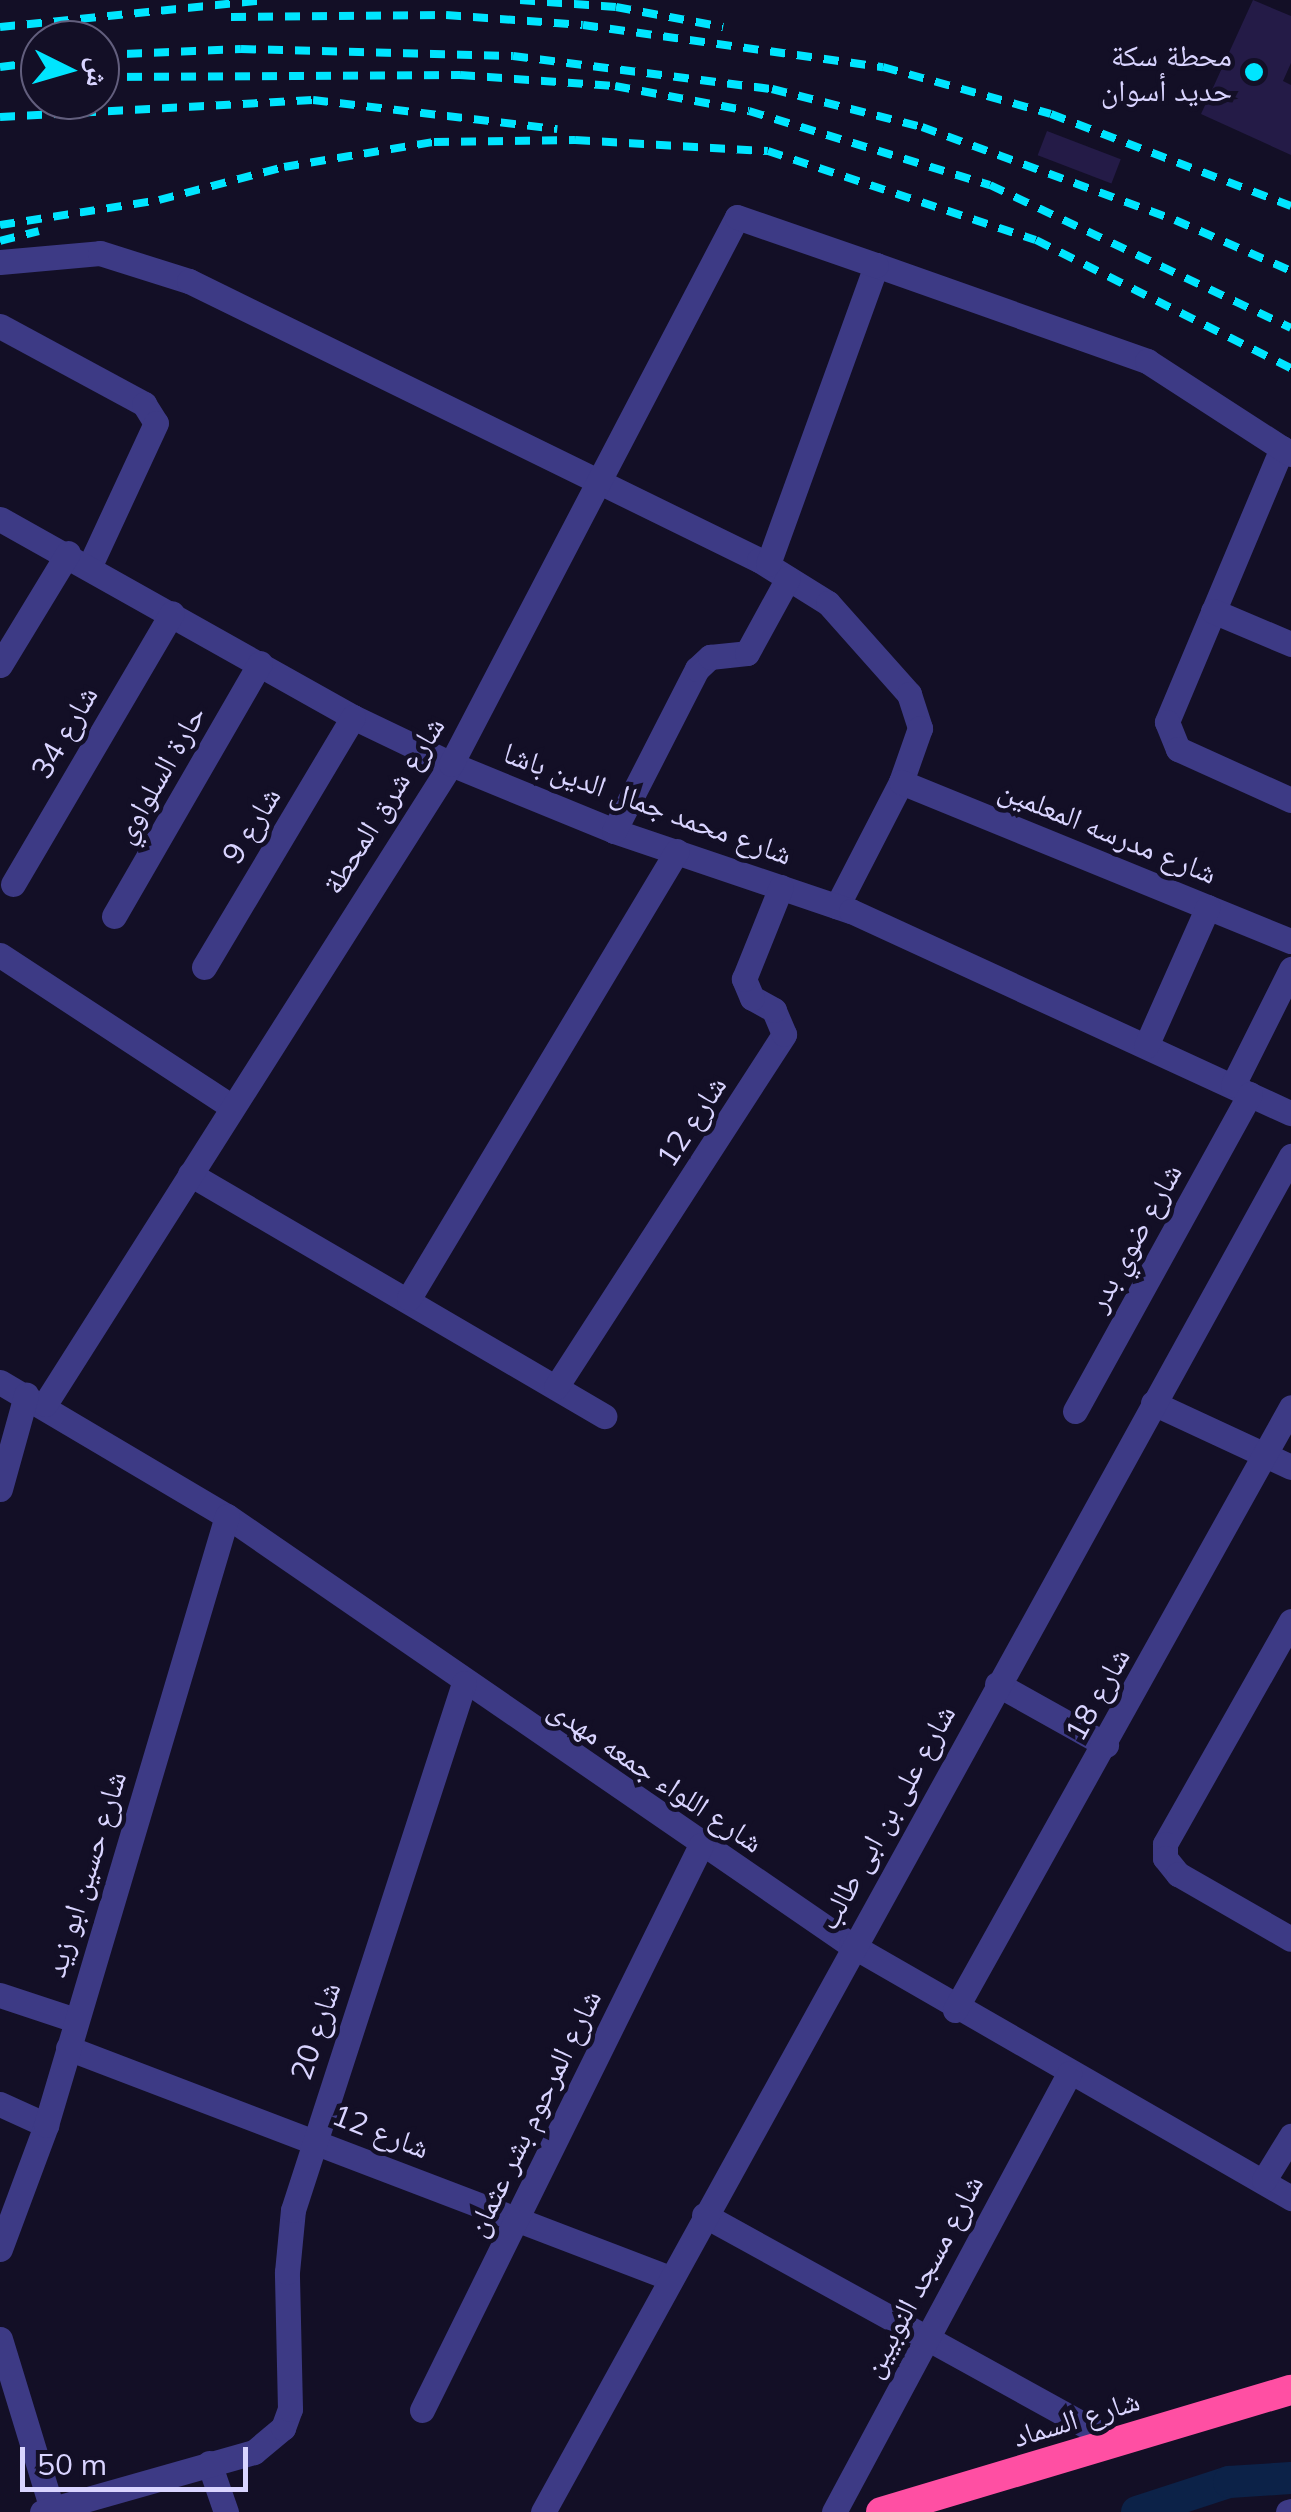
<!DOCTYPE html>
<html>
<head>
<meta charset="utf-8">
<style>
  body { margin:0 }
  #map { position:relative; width:1291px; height:2512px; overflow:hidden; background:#130f26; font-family:Mulish,"Noto Naskh Arabic",sans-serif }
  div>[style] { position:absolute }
  .canal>* { height:32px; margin:-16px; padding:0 16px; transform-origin:16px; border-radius:16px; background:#0c2248 }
  .building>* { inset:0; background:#241b47; transform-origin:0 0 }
  .street>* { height:25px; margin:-12.5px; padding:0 12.5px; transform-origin:12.5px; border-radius:12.5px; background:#3d3a85 }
  .highway>* { height:30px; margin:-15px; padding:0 15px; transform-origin:15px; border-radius:15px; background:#ff4fa3 }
  .rail>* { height:8px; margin-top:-4px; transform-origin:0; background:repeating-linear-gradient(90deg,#00e5ff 0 15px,transparent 0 27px) }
  .dots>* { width:28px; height:28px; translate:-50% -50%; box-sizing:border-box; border:5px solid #130f26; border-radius:50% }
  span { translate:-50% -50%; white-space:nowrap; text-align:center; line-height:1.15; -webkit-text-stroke:9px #130f26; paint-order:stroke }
  .poi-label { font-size:30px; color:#d9d4ff }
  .right { translate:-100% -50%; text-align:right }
  .street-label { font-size:30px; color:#d9d4ff }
  .north { position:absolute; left:20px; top:20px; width:100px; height:100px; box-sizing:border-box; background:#130f26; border:2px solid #625e7d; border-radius:50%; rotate:95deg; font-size:28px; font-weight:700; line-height:40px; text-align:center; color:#d9d4ff }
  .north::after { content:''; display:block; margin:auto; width:35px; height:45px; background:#00e5ff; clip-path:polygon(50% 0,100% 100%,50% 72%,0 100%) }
  .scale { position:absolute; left:20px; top:2447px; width:228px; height:45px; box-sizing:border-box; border:5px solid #d9d4ff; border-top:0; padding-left:12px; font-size:30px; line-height:35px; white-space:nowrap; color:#d9d4ff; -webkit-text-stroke:8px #130f26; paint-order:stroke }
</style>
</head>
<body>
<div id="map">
  <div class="canal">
    <div style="left:1137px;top:2512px;width:97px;rotate:-18.1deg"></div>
    <div style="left:1229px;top:2482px;width:62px;rotate:-3.7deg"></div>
  </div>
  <div class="building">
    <div style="clip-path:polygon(1253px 0,1291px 16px,1291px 63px,1283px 81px,1291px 85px,1291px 155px,1201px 114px)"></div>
    <div style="left:1047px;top:131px;width:79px;height:26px;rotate:21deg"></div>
  </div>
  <div class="street">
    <div style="left:0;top:262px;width:100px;rotate:-5.1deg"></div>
    <div style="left:100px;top:253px;width:93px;rotate:17.5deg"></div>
    <div style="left:189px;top:281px;width:635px;rotate:26.08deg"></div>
    <div style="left:759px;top:560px;width:81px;rotate:31.9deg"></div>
    <div style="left:828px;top:603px;width:122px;rotate:48.3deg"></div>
    <div style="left:909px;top:694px;width:36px;rotate:72deg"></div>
    <div style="left:920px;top:728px;width:57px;rotate:109.4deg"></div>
    <div style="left:901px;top:782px;width:140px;rotate:117.3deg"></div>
    <div style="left:0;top:326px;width:164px;rotate:28.4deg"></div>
    <div style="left:144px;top:404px;width:22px;rotate:58deg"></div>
    <div style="left:156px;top:423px;width:157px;rotate:114.9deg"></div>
    <div style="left:1282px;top:448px;width:297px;rotate:112.8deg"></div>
    <div style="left:1167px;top:722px;width:29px;rotate:68deg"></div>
    <div style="left:1178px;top:749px;width:124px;rotate:24.3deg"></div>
    <div style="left:0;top:519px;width:405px;rotate:29.3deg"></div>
    <div style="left:353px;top:717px;width:109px;rotate:25.6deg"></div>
    <div style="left:451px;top:764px;width:176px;rotate:22.3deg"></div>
    <div style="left:614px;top:831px;width:250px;rotate:18.7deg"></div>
    <div style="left:851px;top:911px;width:484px;rotate:24.7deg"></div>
    <div style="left:768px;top:564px;width:318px;rotate:-70.1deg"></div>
    <div style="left:876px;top:265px;width:288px;rotate:19.5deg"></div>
    <div style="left:1147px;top:361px;width:171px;rotate:32.9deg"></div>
    <div style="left:1213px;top:611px;width:85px;rotate:22.9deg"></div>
    <div style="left:0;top:665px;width:131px;rotate:-58.7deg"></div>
    <div style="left:901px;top:782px;width:421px;rotate:22.2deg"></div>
    <div style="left:614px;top:831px;width:182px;rotate:-62.9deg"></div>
    <div style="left:697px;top:669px;width:18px;rotate:-43deg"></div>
    <div style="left:710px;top:657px;width:37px;rotate:-6deg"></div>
    <div style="left:747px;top:653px;width:85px;rotate:-61.3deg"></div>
    <div style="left:13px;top:884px;width:314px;rotate:-59.6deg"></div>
    <div style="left:114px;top:916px;width:292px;rotate:-60deg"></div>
    <div style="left:0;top:955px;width:277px;rotate:33.2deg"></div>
    <div style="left:204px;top:967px;width:291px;rotate:-59.2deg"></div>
    <div style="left:1146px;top:1046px;width:152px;rotate:-66deg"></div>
    <div style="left:1233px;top:1085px;width:130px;rotate:-63.4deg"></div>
    <div style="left:190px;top:1174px;width:480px;rotate:30.3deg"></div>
    <div style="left:409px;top:1298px;width:521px;rotate:-59.06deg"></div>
    <div style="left:0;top:1382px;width:264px;rotate:30.6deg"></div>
    <div style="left:227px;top:1516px;width:757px;rotate:34.51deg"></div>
    <div style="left:851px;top:1945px;width:508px;rotate:29.9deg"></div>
    <div style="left:556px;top:1387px;width:420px;rotate:-57.1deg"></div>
    <div style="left:784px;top:1034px;width:26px;rotate:-113deg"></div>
    <div style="left:774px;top:1010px;width:25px;rotate:-151deg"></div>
    <div style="left:752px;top:998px;width:21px;rotate:-113deg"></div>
    <div style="left:744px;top:979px;width:99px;rotate:-68.1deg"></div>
    <div style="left:1153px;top:1403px;width:152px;rotate:24.9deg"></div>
    <div style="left:45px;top:1404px;width:758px;rotate:-57.61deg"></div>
    <div style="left:451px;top:764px;width:617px;rotate:-62.4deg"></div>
    <div style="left:737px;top:217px;width:147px;rotate:19.1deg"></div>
    <div style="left:1075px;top:1411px;width:362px;rotate:-61.1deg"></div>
    <div style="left:0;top:1489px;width:98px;rotate:-74.5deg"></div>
    <div style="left:1291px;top:1621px;width:256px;rotate:119.5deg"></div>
    <div style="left:1165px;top:1844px;width:14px;rotate:90deg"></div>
    <div style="left:1165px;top:1858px;width:21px;rotate:51deg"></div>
    <div style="left:1178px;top:1874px;width:130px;rotate:29.9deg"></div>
    <div style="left:997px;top:1684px;width:125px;rotate:29.2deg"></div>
    <div style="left:0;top:1995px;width:79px;rotate:18.4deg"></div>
    <div style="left:955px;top:2010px;width:690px;rotate:-60.87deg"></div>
    <div style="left:68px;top:2048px;width:644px;rotate:20.91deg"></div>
    <div style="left:0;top:2104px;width:51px;rotate:24.5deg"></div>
    <div style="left:1264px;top:2180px;width:52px;rotate:-58.5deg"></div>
    <div style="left:704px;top:2215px;width:472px;rotate:28.9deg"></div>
    <div style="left:0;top:2249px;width:132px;rotate:-69.6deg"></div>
    <div style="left:46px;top:2125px;width:635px;rotate:-73.45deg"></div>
    <div style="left:0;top:2339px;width:181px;rotate:73deg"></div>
    <div style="left:422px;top:2410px;width:630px;rotate:-63.72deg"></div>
    <div style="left:209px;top:2463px;width:52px;rotate:70.9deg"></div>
    <div style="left:42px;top:2512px;width:220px;rotate:-15.8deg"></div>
    <div style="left:254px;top:2452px;width:38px;rotate:-40deg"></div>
    <div style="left:283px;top:2428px;width:20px;rotate:-70deg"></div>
    <div style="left:290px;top:2409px;width:137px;rotate:-91.3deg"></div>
    <div style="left:287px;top:2272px;width:62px;rotate:-84.5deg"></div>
    <div style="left:293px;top:2210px;width:554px;rotate:-72.02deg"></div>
    <div style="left:543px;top:2512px;width:1549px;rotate:-61.12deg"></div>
    <div style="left:834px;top:2512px;width:498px;rotate:-61.8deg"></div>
    <div style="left:1288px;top:2512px;width:3px;rotate:-18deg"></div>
  </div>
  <div class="highway">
    <div style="left:881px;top:2512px;width:428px;rotate:-16.6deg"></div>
  </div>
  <div class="rail">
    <div style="left:520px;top:0;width:96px;rotate:4.2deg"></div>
    <div style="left:616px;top:7px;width:109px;rotate:10.6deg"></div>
    <div style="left:231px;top:17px;width:215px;rotate:-0.5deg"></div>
    <div style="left:446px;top:15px;width:137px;rotate:4.2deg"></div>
    <div style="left:583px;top:25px;width:303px;rotate:8deg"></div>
    <div style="left:883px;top:67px;width:174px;rotate:15.6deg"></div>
    <div style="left:1051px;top:114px;width:257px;rotate:21deg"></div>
    <div style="left:0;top:27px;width:265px;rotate:-5.8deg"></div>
    <div style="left:100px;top:55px;width:141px;rotate:-2.4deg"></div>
    <div style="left:241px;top:49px;width:272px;rotate:1.5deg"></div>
    <div style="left:513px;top:56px;width:261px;rotate:7.3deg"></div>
    <div style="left:772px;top:89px;width:155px;rotate:14.2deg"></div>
    <div style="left:922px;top:127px;width:270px;rotate:20.2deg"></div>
    <div style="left:1175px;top:220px;width:127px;rotate:23.7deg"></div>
    <div style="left:0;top:67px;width:40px;rotate:-7.1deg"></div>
    <div style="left:100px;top:77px;width:360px;rotate:-0.3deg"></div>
    <div style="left:460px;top:75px;width:155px;rotate:4.1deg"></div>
    <div style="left:615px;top:86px;width:136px;rotate:10.6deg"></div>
    <div style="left:749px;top:111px;width:252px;rotate:17.1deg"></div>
    <div style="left:990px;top:185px;width:333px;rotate:25.4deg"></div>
    <div style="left:0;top:117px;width:313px;rotate:-3.1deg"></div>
    <div style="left:313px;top:100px;width:246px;rotate:6.8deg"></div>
    <div style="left:0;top:225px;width:161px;rotate:-8.9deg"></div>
    <div style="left:159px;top:200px;width:129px;rotate:-14.8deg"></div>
    <div style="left:284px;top:167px;width:152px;rotate:-9.5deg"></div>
    <div style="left:434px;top:142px;width:141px;rotate:-0.8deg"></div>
    <div style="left:575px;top:140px;width:193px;rotate:3.3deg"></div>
    <div style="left:768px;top:151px;width:282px;rotate:18.4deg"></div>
    <div style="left:1036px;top:240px;width:285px;rotate:26.7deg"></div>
    <div style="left:0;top:241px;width:40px;rotate:-14.4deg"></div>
  </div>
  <div class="dots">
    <div style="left:1254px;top:72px;background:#00e5ff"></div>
  </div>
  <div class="poi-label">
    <span class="right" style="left:1232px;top:72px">محطة سكة<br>حديد أسوان</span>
  </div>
  <div class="street-label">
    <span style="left:64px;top:732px;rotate:-60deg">شارع 34</span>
    <span style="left:159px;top:774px;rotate:-60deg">حارة السلواوي</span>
    <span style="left:648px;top:803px;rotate:20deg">شارع محمد جمال الدين باشا</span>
    <span style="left:383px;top:805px;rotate:-58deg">شارع شرق المحطة</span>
    <span style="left:251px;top:825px;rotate:-59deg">شارع 9</span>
    <span style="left:1108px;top:831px;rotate:22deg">شارع مدرسه المعلمين</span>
    <span style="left:691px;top:1121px;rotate:-57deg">شارع 12</span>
    <span style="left:1134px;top:1237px;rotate:-61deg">شارع ضوي بدر</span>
    <span style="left:1097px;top:1694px;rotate:-61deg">شارع 18</span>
    <span style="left:656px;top:1775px;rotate:34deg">شارع اللواء جمعه مهدى</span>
    <span style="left:886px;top:1817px;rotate:-61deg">شارع على بن ابى طالب</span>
    <span style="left:85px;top:1874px;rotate:-73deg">شارع حسين ابو زيد</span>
    <span style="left:315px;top:2031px;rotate:-72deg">شارع 20</span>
    <span style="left:533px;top:2113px;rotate:-64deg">شارع المرحوم بشر عثمان</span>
    <span style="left:381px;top:2131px;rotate:21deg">شارع 12</span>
    <span style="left:922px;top:2276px;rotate:-62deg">شارع مسجد النوبيين</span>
    <span style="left:1076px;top:2418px;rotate:-17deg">شارع السماد</span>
  </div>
  <div class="north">ش</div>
  <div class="scale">50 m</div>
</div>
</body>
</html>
